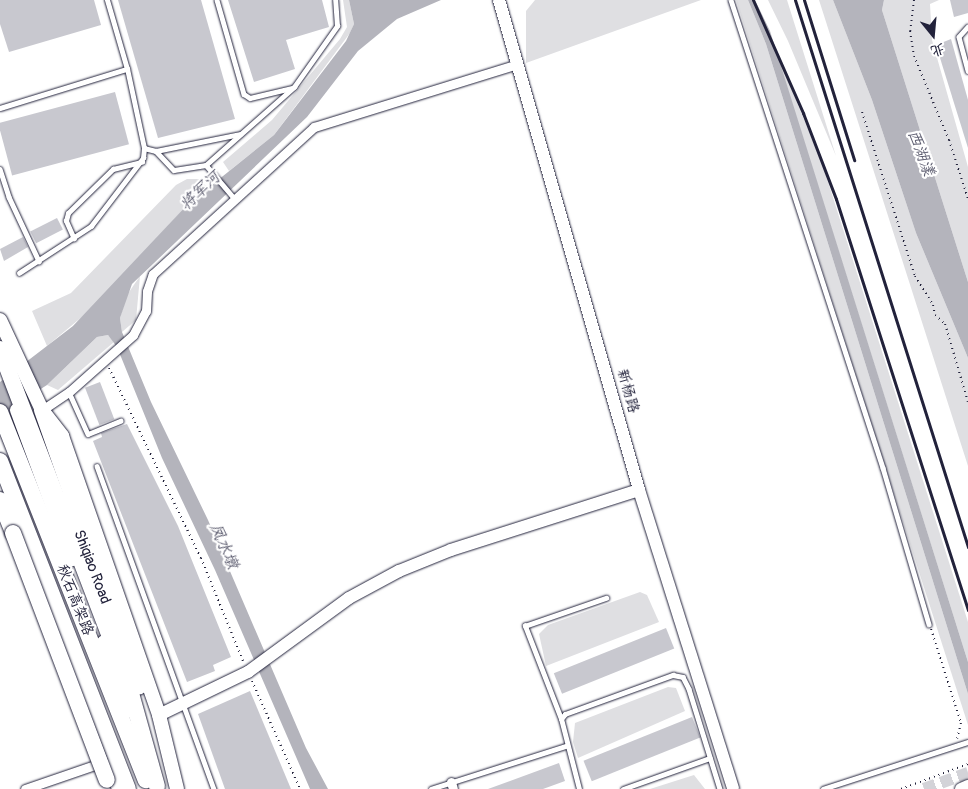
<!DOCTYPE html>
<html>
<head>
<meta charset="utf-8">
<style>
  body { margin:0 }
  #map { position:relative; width:968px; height:789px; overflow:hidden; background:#fff; font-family:Pangolin,"LXGW WenKai TC",sans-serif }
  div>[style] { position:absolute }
  .green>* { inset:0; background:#dfdfe2 }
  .water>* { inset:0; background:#b4b4bc }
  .building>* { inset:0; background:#c8c8cf; transform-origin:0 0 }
  .secondary-tunnel>* { height:12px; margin-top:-6px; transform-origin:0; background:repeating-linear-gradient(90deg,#d3d3d8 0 12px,transparent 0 18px) }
  .path>* { height:2px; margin-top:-1px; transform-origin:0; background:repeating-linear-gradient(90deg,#22223b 0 1px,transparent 0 5px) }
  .roads { filter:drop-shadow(0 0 1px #22223b) drop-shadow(0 0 1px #22223b) }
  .lane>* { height:4.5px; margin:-2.25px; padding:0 2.25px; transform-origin:2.25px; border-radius:2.25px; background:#fff }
  .street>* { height:9px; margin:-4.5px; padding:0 4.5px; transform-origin:4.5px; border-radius:4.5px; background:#fff }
  .secondary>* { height:12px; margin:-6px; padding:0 6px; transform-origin:6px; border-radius:6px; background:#fff }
  .primary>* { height:14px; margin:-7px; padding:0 7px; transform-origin:7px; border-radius:7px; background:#fff }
  .highway>* { height:16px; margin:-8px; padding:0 8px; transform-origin:8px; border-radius:8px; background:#fff }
  .rail>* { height:3px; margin:-1.5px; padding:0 1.5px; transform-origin:1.5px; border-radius:1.5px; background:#22223b }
  .bridges { filter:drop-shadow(0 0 1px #22223b) drop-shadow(0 0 1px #22223b) }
  .highway-bridge>* { height:16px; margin:-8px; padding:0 8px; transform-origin:8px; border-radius:8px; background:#fff }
  span { translate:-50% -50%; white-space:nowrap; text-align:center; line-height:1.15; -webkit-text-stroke:4.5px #fff; paint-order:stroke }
  .street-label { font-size:15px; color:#22223b }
  .water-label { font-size:16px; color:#5c5c6f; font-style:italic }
  .north { position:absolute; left:908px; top:10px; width:50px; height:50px; -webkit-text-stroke:4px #fff; paint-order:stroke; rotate:163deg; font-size:14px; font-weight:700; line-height:20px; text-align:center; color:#22223b }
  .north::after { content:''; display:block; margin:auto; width:18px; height:22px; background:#22223b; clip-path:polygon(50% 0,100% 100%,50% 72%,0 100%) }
</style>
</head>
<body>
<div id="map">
  <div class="green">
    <div style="clip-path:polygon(343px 0,349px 0,354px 24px,350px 33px,274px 135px,229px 171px,223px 162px,272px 120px,340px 39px,347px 27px)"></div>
    <div style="clip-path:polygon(535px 0,701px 0,526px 63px,526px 11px)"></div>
    <div style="clip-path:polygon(736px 0,748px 0,766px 44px,968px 694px,968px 725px)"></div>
    <div style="clip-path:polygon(768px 0,787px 0,836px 156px,788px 41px)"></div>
    <div style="clip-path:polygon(819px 0,833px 0,872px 100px,916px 233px,968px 358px,968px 466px)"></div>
    <div style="clip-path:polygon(884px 0,939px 0,930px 4px,932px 40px,968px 167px,968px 282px,882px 10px)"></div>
    <div style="clip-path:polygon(774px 46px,823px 166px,968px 622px,968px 662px)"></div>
    <div style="clip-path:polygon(187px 179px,199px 179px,208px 188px,187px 205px,89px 311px,47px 346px,32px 311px,71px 293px,176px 185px)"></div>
    <div style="clip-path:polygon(140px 276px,136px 320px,122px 332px,120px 318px,127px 295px)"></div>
    <div style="clip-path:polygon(108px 335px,114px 342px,58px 390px,47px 385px,97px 337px)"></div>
    <div style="clip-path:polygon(640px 592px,647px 595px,659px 622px,546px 666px,539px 634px,548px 625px)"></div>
    <div style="clip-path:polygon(668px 687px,676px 688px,685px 711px,578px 758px,573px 742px,575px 723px)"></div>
    <div style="clip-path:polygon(694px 775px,705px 789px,650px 789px)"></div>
  </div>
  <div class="water">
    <div style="clip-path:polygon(349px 0,441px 0,397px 19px,358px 51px,307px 117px,132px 284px,120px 318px,122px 332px,151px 402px,208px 520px,306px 748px,328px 789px,310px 789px,215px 570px,162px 458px,117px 347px,108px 335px,97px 337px,47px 385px,0 415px,0 382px,73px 326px,187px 205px,274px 135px,346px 41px,354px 24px)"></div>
    <div style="clip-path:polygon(748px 0,755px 0,770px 31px,968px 662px,968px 694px,766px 44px)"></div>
    <div style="clip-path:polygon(833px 0,884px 0,882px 10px,968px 282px,968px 358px,916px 233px,872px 100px)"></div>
  </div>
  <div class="building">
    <div style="clip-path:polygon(0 0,94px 0,101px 25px,9px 52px,0 24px)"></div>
    <div style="clip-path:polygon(118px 0,201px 0,235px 119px,158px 138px)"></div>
    <div style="clip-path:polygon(228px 0,322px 0,329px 27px,286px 40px,295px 69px,254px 82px)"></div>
    <div style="clip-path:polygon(950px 0,968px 0,968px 13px,954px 17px)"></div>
    <div style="clip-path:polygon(951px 39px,968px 100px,968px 148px,936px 45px)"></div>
    <div style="left:115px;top:92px;width:54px;height:121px;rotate:75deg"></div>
    <div style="left:57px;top:218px;width:13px;height:30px;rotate:63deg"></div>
    <div style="clip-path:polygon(23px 237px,28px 247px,4px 261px,0 249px)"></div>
    <div style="left:100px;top:382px;width:40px;height:16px;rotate:69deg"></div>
    <div style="clip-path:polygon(127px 424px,178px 526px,231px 657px,213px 665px,215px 671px,187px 682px,93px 441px,102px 437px,101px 433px)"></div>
    <div style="left:666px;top:628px;width:22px;height:121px;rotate:68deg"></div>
    <div style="clip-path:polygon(250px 691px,291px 789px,225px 789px,198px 714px)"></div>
    <div style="left:692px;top:717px;width:22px;height:117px;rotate:68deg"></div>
    <div style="clip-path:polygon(559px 763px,565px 781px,543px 789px,488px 789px)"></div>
  </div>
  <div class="secondary-tunnel">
    <div style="left:924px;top:789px;width:47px;rotate:-20deg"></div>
  </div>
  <div class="path">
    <div style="left:914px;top:0;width:31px;rotate:97deg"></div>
    <div style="left:910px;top:31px;width:25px;rotate:81deg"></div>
    <div style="left:914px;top:56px;width:91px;rotate:67.4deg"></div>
    <div style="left:949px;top:140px;width:62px;rotate:72.1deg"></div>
    <div style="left:862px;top:112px;width:172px;rotate:72.1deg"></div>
    <div style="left:915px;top:276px;width:34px;rotate:58deg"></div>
    <div style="left:933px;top:305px;width:10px;rotate:79deg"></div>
    <div style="left:935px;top:315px;width:13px;rotate:42deg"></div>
    <div style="left:945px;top:324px;width:81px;rotate:73.6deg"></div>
    <div style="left:109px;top:368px;width:211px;rotate:64.2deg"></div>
    <div style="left:201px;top:558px;width:111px;rotate:67.8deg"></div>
    <div style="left:931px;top:629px;width:99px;rotate:72.3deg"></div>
    <div style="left:961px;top:723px;width:16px;rotate:104deg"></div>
    <div style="left:252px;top:681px;width:118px;rotate:66deg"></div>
    <div style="left:901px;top:789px;width:72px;rotate:-20.5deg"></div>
  </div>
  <div class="roads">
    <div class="lane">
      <div style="left:217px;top:0;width:98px;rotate:74deg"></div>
      <div style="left:244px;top:94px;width:7px;rotate:34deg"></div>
      <div style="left:250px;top:98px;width:43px;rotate:-13.4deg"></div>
      <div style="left:731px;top:0;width:492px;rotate:72deg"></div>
      <div style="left:883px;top:468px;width:163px;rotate:73.6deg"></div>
      <div style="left:968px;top:27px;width:13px;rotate:132deg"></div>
      <div style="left:959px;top:37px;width:35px;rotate:75deg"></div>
      <div style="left:0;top:108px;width:133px;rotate:-17.1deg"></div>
      <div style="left:144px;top:148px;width:12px;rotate:14deg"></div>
      <div style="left:156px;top:151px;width:26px;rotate:47deg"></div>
      <div style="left:174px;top:170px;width:32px;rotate:-9deg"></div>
      <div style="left:206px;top:165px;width:118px;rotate:-41.6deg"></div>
      <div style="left:294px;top:87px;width:75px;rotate:-54.8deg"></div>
      <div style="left:337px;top:26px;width:26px;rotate:-94deg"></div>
      <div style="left:156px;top:151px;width:86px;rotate:-11.4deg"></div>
      <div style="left:206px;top:165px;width:45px;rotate:49.5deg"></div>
      <div style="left:0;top:169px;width:29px;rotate:72deg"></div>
      <div style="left:9px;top:197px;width:71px;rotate:64.9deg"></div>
      <div style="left:74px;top:239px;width:20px;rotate:-114deg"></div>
      <div style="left:66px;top:221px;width:8px;rotate:-76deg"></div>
      <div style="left:68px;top:213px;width:63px;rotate:-44.4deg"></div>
      <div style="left:113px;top:169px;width:30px;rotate:-14deg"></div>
      <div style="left:19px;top:273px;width:86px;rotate:-33.1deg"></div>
      <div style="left:91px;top:226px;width:86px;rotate:-52.6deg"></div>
      <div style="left:143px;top:158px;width:10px;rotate:-84deg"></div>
      <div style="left:144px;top:148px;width:81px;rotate:-102.1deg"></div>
      <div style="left:127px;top:69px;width:72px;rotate:-106.2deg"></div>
      <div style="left:69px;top:392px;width:46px;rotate:65.7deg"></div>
      <div style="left:88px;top:434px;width:35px;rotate:-22deg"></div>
      <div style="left:97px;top:466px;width:344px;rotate:70.1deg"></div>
      <div style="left:561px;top:719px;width:100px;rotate:-111.2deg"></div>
      <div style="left:525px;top:626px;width:86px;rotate:-19.1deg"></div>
      <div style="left:431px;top:789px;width:142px;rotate:-17.7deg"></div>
      <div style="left:579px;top:789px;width:72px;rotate:-104.4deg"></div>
      <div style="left:561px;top:719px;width:6px;rotate:-51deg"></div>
      <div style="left:565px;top:714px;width:115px;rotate:-19.9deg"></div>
      <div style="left:673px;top:675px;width:10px;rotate:11deg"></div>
      <div style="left:683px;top:677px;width:13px;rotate:63deg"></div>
      <div style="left:689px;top:689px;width:105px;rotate:72.8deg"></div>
      <div style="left:623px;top:789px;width:92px;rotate:-19.6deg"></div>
      <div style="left:823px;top:789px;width:152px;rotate:-18deg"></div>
    </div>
    <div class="street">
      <div style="left:42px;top:410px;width:32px;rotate:-34deg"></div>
      <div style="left:69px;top:392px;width:86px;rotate:-41.7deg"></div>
      <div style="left:133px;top:335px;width:27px;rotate:-62deg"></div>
      <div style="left:146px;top:311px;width:20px;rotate:-87deg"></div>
      <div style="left:147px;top:291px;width:18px;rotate:-71deg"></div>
      <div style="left:153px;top:274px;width:218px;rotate:-42.4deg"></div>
      <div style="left:314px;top:127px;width:213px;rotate:-17.2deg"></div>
      <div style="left:451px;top:782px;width:7px;rotate:74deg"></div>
      <div style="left:25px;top:789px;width:83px;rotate:-18.9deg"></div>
    </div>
    <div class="secondary">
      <div style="left:499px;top:0;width:510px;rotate:74.05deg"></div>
      <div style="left:639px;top:490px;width:313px;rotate:72.5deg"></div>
      <div style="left:159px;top:715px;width:99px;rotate:-25.8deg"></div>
      <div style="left:248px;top:672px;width:125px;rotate:-36.2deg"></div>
      <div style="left:349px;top:598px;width:57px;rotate:-28.4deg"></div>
      <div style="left:399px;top:571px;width:56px;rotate:-22deg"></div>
      <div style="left:451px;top:550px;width:197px;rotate:-17.7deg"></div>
      <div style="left:961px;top:789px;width:8px;rotate:-23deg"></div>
    </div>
    <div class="primary">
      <div style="left:0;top:320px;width:99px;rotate:65deg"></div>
      <div style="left:42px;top:410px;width:33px;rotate:52deg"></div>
      <div style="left:62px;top:436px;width:295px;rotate:70.8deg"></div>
      <div style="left:159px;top:715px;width:76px;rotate:76.3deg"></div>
      <div style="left:17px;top:410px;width:159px;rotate:69.7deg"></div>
      <div style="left:104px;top:642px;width:73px;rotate:70.1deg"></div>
      <div style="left:111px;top:766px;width:24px;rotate:71deg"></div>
    </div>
    <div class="highway">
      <div style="left:0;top:349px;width:361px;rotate:69.1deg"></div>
      <div style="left:129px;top:686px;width:104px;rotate:74.4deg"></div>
      <div style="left:42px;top:410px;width:293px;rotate:70.6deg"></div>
      <div style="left:0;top:412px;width:396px;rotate:68.4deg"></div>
      <div style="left:0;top:461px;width:352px;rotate:68.7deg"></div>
      <div style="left:0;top:500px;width:35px;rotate:68deg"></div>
    </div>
  </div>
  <div class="rail">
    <div style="left:753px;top:0;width:124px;rotate:66.1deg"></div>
    <div style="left:803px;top:113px;width:92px;rotate:69deg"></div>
    <div style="left:836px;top:199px;width:432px;rotate:72.2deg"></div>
    <div style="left:795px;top:0;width:574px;rotate:72.45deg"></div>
    <div style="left:804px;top:0;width:168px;rotate:72.6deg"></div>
  </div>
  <div class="bridges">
    <div class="highway-bridge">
      <div style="left:13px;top:533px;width:264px;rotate:69.2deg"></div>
    </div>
  </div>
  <div class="street-label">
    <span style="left:628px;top:391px;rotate:74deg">新杨路</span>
    <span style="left:92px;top:567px;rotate:69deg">Shiqiao Road</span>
    <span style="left:75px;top:600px;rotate:68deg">秋石高架路</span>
  </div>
  <div class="water-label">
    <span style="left:921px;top:153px;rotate:69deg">西湖漾</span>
    <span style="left:200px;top:191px;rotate:-43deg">将军河</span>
    <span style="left:224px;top:546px;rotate:66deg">凤水墩</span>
  </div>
  <div class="north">北</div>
</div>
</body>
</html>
